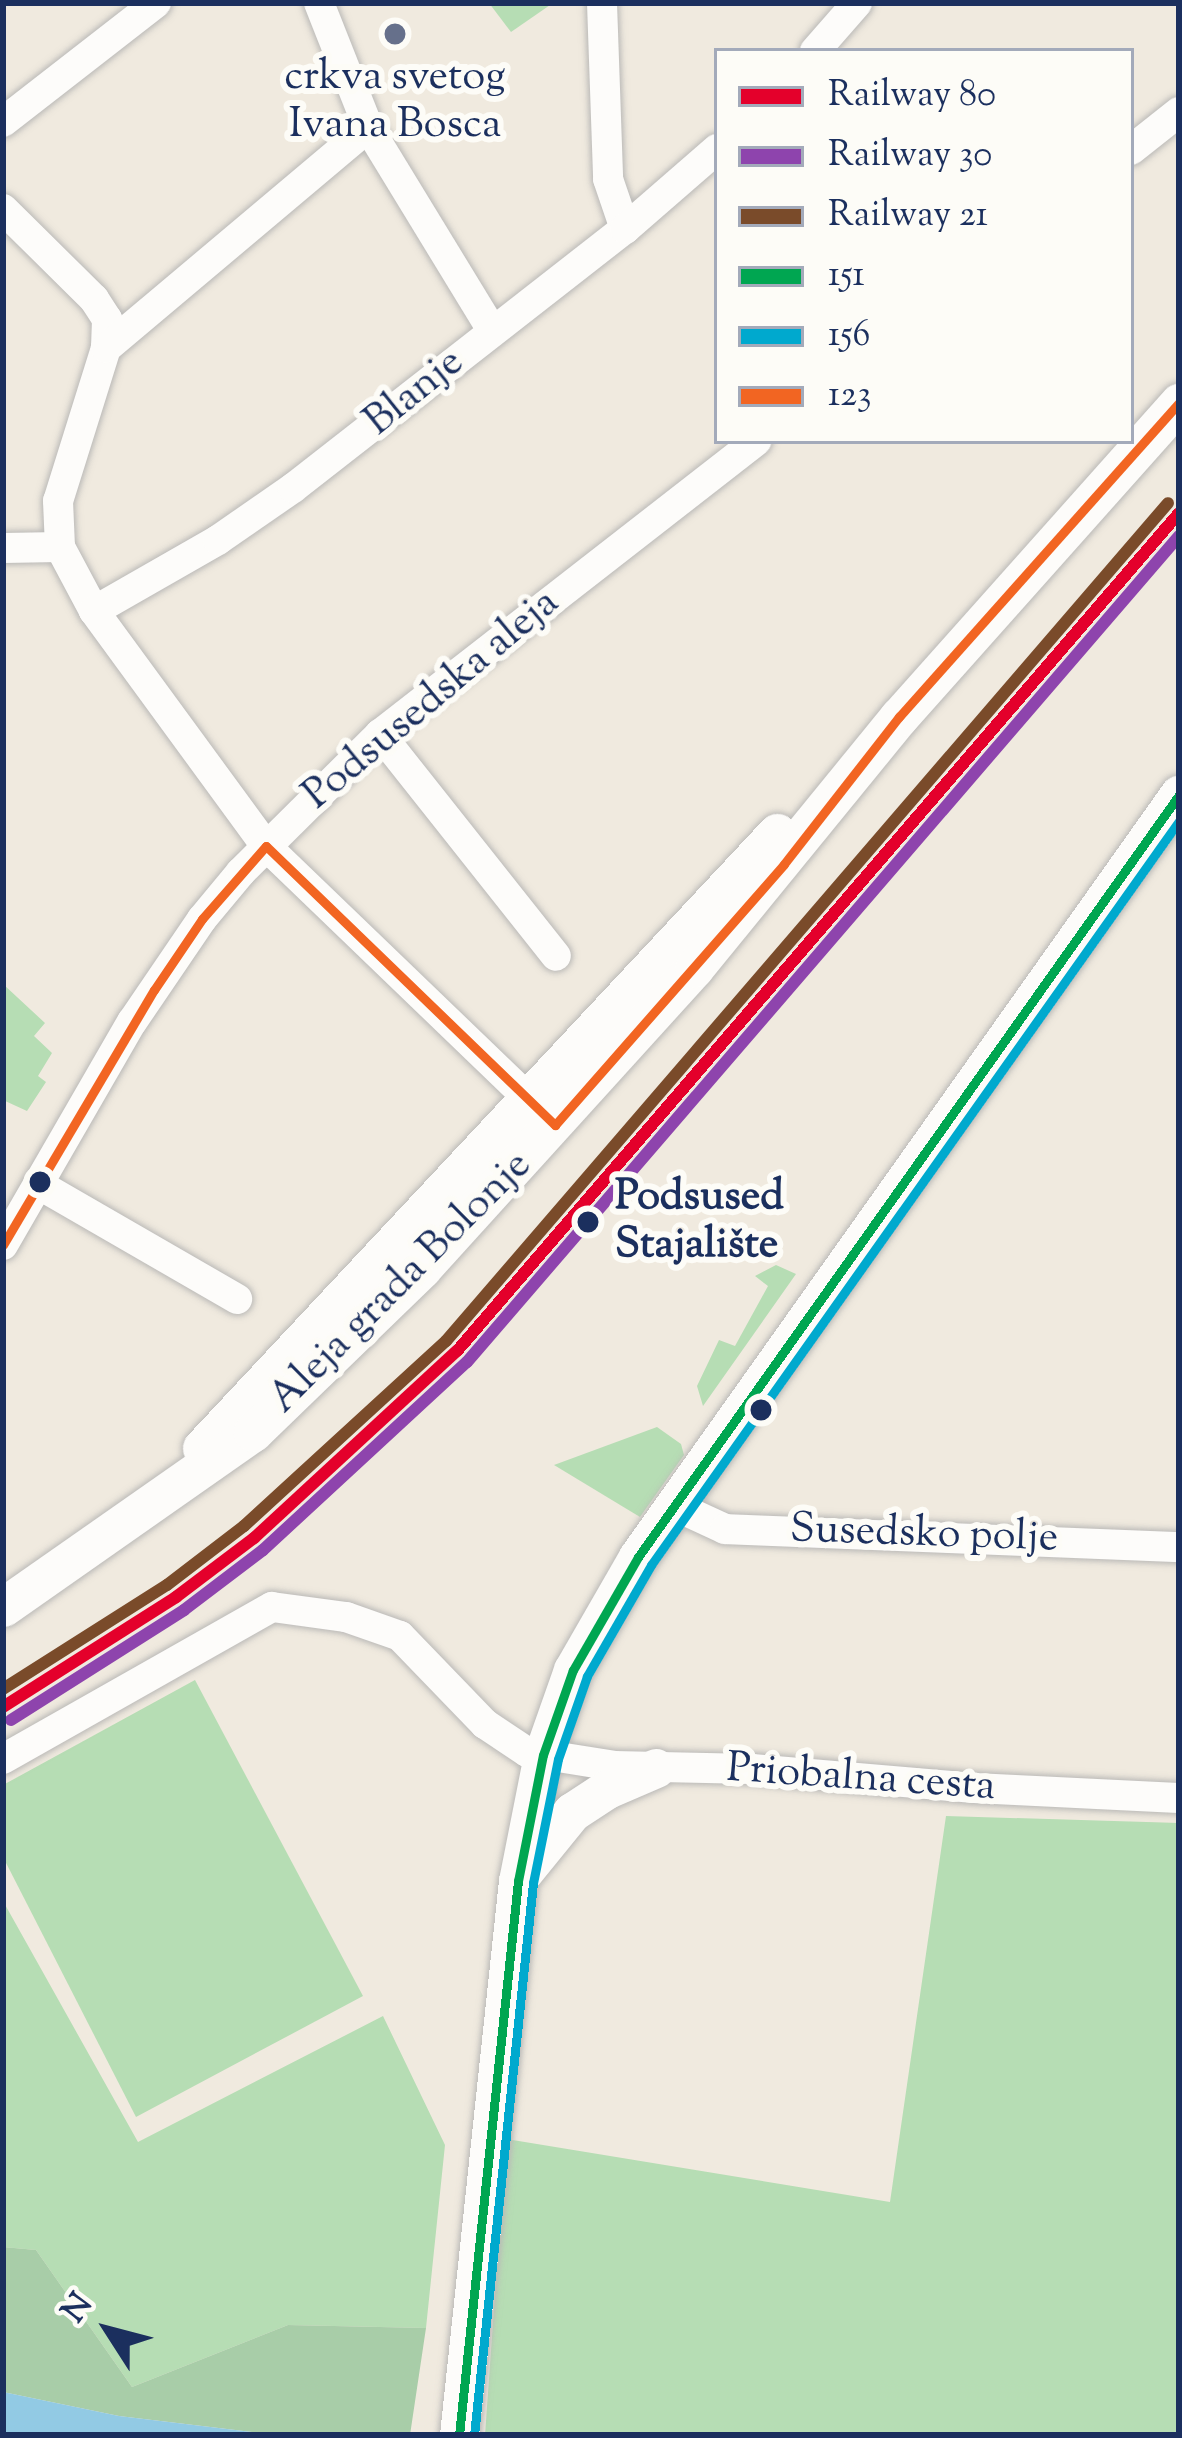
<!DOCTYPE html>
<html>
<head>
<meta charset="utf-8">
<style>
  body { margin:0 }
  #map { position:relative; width:1182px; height:2438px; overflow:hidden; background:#f0eadf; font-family:"Sorts Mill Goudy",serif }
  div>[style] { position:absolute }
  .green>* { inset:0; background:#b6ddb4 }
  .forest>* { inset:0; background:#a8cda8 }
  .water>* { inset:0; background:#92cae4 }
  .roads { filter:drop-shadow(0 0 3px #bab9b7) drop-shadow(0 0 3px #bab9b7) }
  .minor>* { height:30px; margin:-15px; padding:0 15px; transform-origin:15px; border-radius:15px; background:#fdfcfa }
  .major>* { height:39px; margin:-19.5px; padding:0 19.5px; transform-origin:19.5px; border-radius:19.5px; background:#fdfcfa }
  .bus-1>* { height:9px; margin:-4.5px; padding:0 4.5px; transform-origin:4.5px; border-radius:4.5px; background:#00a651 }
  .bus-2>* { height:9px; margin:-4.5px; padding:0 4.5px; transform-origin:4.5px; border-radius:4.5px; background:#00a9ce }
  .bus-3>* { height:9px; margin:-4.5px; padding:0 4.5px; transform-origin:4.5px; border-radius:4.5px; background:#f26522 }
  .rail-1>* { height:12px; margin:-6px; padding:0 6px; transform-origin:6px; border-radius:6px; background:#e4002b }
  .rail-2>* { height:12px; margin:-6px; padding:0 6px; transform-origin:6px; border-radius:6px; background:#8e44ad }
  .rail-3>* { height:12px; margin:-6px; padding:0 6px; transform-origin:6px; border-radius:6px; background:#7a4b2a }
  .dots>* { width:33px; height:33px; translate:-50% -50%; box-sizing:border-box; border:6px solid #fdfcf7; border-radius:50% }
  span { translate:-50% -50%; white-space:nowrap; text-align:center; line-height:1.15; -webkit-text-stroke:12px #fdfcf7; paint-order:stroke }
  .poi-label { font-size:42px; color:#1b2f5e }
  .street-label { font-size:42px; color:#1b2f5e }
  .stop-label { font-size:42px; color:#1b2f5e; font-weight:700 }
  .left { translate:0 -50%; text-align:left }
  .frame { position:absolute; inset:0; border:6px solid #1b2f5e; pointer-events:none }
  .legend { position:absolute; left:714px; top:48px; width:420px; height:396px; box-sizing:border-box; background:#fdfcf7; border:3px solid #a3aaba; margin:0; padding:15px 21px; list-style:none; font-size:36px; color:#1b2f5e }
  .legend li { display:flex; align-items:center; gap:24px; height:60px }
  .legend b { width:60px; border:3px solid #a3aaba }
  .north { position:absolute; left:48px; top:2270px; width:120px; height:120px; -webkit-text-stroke:9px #fdfcf7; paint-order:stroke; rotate:306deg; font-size:33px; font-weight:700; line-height:48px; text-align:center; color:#1b2f5e }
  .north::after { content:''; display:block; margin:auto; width:42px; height:54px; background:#1b2f5e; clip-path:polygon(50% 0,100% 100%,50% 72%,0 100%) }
</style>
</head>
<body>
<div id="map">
  <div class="green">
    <div style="clip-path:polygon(489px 3px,553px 3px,511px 32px)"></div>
    <div style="clip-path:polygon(3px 984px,45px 1023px,34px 1036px,52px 1053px,38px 1076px,46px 1082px,27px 1111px,3px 1100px)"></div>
    <div style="clip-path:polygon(776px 1265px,796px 1274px,703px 1406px,697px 1386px,719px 1340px,735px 1346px,768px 1286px,755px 1276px)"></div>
    <div style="clip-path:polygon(657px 1427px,681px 1444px,684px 1455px,640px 1517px,554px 1465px)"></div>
    <div style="clip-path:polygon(195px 1680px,363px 1996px,136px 2117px,3px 1857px,3px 1785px)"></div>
    <div style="clip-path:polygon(946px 1816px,1179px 1823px,1179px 2435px,485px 2435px,506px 2139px,890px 2202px)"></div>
    <div style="clip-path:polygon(3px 1901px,138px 2142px,383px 2016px,445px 2145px,426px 2328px,288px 2325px,132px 2387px,36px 2250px,3px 2247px)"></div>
  </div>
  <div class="forest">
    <div style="clip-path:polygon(3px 2247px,36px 2250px,132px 2387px,288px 2325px,426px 2328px,410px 2435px,277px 2435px,119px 2416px,3px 2392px)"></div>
  </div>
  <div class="water">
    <div style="clip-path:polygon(3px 2392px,119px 2416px,277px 2435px,3px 2435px)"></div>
  </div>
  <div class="roads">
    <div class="minor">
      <div style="left:319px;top:3px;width:133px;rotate:68.4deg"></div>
      <div style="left:368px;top:127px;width:238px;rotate:58.6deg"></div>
      <div style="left:602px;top:3px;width:176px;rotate:88deg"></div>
      <div style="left:608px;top:179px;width:53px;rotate:71.2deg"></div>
      <div style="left:815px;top:51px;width:64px;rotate:-48.8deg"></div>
      <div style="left:3px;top:122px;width:194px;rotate:-37.9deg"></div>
      <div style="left:1131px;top:150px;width:61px;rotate:-38.4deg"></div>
      <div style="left:3px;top:209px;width:128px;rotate:44.7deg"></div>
      <div style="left:94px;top:299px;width:24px;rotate:57deg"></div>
      <div style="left:107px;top:319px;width:29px;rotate:92deg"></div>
      <div style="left:106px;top:348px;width:160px;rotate:107.4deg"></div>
      <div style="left:58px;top:501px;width:46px;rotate:87.5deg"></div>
      <div style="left:60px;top:547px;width:72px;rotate:62deg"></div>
      <div style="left:94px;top:611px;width:291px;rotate:53.8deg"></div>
      <div style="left:266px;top:846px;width:383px;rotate:43.9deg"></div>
      <div style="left:106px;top:348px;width:343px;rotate:-40.1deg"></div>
      <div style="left:3px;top:548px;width:57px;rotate:-1deg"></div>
      <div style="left:94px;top:611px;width:143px;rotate:-29.8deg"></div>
      <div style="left:218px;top:540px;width:91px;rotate:-34.7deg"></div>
      <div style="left:293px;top:488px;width:421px;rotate:-38deg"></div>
      <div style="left:625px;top:229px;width:122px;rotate:-41deg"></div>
      <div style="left:380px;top:734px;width:283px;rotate:51.6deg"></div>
      <div style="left:38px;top:1184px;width:230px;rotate:30deg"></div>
      <div style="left:3px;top:1245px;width:258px;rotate:-60deg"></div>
      <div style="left:132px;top:1022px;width:125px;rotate:-55.8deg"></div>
      <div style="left:202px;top:919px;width:61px;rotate:-50.3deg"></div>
      <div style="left:241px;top:872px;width:196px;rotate:-44.8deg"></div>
      <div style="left:380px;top:734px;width:477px;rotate:-37.9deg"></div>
      <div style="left:675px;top:1506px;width:55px;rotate:24.7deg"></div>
      <div style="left:725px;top:1529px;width:454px;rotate:2.3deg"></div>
      <div style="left:3px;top:1759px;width:309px;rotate:-29.5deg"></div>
      <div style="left:272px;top:1607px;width:75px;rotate:7.7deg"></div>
      <div style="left:346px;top:1617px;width:57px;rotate:19.4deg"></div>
      <div style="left:400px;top:1636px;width:122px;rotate:46deg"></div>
      <div style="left:485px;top:1724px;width:50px;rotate:33.7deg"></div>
      <div style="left:527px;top:1752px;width:88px;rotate:9.1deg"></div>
      <div style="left:614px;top:1766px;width:138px;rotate:1.2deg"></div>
      <div style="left:752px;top:1769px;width:223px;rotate:4.9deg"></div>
      <div style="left:974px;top:1788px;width:205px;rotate:2.8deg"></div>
    </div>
    <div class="major">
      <div style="left:202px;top:1448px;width:842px;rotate:-46.93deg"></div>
      <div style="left:3px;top:1607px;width:305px;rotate:-35deg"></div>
      <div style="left:253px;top:1432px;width:235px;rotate:-44.1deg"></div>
      <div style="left:422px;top:1268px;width:405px;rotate:-47.8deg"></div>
      <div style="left:694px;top:968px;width:324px;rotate:-50.8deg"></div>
      <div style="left:899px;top:717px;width:421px;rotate:-48.3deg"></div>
      <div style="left:524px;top:1871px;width:76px;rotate:-50.9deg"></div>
      <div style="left:572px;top:1812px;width:42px;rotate:-33.3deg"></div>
      <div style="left:607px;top:1789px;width:53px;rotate:-23.2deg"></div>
      <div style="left:459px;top:2435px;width:557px;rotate:-83.92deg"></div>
      <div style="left:518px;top:1881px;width:128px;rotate:-78.8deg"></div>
      <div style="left:543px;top:1755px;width:90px;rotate:-70.6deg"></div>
      <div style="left:573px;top:1670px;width:130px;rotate:-60.1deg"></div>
      <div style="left:638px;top:1557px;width:935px;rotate:-54.63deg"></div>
    </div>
  </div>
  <div class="bus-1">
    <div style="left:459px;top:2435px;width:557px;rotate:-83.92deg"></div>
    <div style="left:518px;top:1881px;width:128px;rotate:-78.8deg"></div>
    <div style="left:543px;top:1755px;width:90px;rotate:-70.6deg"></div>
    <div style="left:573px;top:1670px;width:130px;rotate:-60.1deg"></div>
    <div style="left:638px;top:1557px;width:935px;rotate:-54.63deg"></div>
  </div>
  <div class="bus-2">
    <div style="left:474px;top:2435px;width:555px;rotate:-83.9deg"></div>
    <div style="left:533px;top:1883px;width:126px;rotate:-78.6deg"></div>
    <div style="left:558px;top:1759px;width:88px;rotate:-70.7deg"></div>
    <div style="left:587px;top:1676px;width:128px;rotate:-60deg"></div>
    <div style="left:651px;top:1565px;width:912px;rotate:-54.64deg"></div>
  </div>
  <div class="bus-3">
    <div style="left:266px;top:846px;width:402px;rotate:44deg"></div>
    <div style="left:555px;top:1125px;width:347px;rotate:-48.7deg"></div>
    <div style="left:784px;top:864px;width:187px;rotate:-52deg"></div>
    <div style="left:899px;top:717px;width:421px;rotate:-48.3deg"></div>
    <div style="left:3px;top:1245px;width:296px;rotate:-59.4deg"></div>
    <div style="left:154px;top:990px;width:86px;rotate:-55.9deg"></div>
    <div style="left:202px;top:919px;width:97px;rotate:-48.8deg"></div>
  </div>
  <div class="rail-1">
    <div style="left:3px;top:1707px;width:205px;rotate:-32.4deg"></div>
    <div style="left:176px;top:1597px;width:98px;rotate:-37.1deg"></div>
    <div style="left:254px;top:1538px;width:276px;rotate:-42.7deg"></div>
    <div style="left:457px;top:1351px;width:1106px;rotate:-49.25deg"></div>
  </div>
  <div class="rail-2">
    <div style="left:11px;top:1720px;width:205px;rotate:-32.4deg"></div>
    <div style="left:184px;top:1610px;width:99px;rotate:-37.2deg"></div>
    <div style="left:263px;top:1550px;width:277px;rotate:-42.7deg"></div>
    <div style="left:467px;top:1362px;width:1091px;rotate:-49.24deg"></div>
  </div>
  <div class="rail-3">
    <div style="left:3px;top:1689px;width:194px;rotate:-32.4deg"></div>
    <div style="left:167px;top:1585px;width:97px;rotate:-37.5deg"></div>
    <div style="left:244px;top:1526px;width:274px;rotate:-42.5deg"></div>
    <div style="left:446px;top:1341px;width:1106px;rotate:-49.25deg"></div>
  </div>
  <div class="dots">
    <div style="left:395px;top:34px;background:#66708b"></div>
    <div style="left:40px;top:1182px;background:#1b2f5e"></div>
    <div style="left:588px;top:1222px;background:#1b2f5e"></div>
    <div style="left:761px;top:1410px;background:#1b2f5e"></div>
  </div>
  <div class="poi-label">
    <span style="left:395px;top:102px">crkva svetog<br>Ivana Bosca</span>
  </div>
  <div class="street-label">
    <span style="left:415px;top:393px;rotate:-39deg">Blanje</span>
    <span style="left:432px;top:700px;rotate:-40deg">Podsusedska aleja</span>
    <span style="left:401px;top:1283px;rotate:-45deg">Aleja grada Bolonje</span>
    <span style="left:924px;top:1535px;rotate:2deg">Susedsko polje</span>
    <span style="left:861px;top:1779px;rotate:4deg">Priobalna cesta</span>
  </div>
  <div class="stop-label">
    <span class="left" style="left:615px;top:1222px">Podsused<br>Stajalište</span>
  </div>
  <div class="frame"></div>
  <ul class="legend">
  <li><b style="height:15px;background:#e4002b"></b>Railway 80</li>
  <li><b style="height:15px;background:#8e44ad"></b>Railway 30</li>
  <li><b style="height:15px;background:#7a4b2a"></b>Railway 21</li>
  <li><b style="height:15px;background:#00a651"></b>151</li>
  <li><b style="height:15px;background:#00a9ce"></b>156</li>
  <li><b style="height:15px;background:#f26522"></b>123</li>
  </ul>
  <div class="north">N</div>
</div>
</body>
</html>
